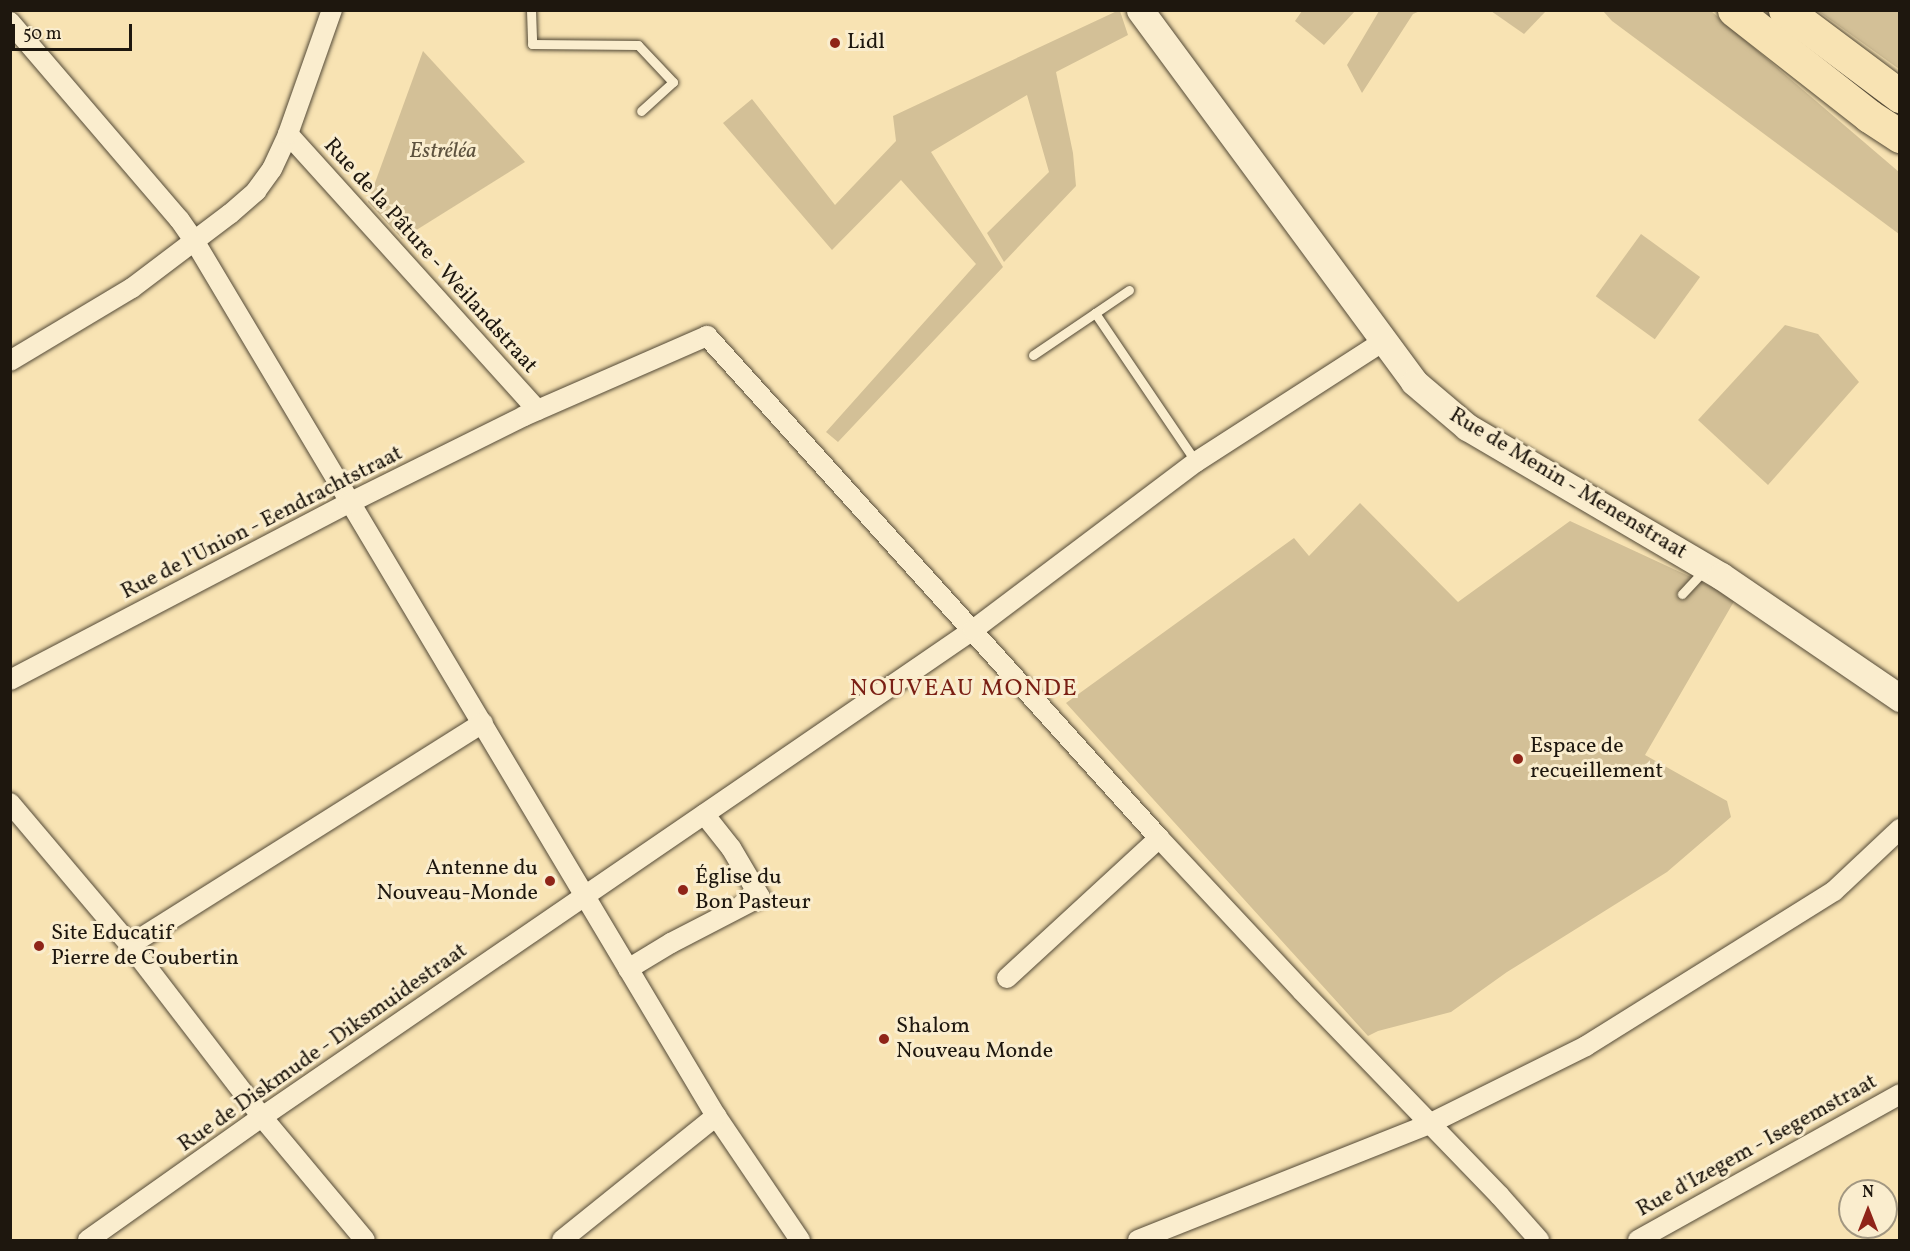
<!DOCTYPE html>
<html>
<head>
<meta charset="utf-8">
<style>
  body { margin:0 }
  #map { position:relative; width:1910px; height:1251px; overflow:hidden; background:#f8e3b3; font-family:Vollkorn,serif }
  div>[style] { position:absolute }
  .green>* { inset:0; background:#d3c097; transform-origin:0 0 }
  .roads { filter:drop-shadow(0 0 2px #544a37) drop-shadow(0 0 2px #544a37) }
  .lane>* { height:9px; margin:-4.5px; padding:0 4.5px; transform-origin:4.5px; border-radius:4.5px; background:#faedce }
  .street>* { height:20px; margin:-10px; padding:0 10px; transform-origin:10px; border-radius:10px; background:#faedce }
  .secondary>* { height:27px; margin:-13.5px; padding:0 13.5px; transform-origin:13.5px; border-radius:13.5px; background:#faedce }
  .highway>* { height:33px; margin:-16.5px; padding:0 16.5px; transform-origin:16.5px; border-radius:16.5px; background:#f8e3b3 }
  .dots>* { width:16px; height:16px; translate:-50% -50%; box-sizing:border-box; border:3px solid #faedce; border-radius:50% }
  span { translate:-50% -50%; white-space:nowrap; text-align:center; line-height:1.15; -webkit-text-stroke:6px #faedce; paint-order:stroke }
  .poi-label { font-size:22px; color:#1e170e }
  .left { translate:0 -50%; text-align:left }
  .right { translate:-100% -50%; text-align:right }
  .park-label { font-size:22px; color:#5d523e; font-style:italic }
  .street-label { font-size:22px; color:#1e170e }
  .neighbourhood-label { font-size:24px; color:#7a1f14; letter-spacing:1.5px }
  .frame { position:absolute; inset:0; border:12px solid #1e170e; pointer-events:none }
  .north { position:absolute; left:1838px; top:1179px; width:60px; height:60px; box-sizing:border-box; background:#faedce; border:2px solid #a29781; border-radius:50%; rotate:0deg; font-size:16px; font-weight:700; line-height:24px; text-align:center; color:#1e170e }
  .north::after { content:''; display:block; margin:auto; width:21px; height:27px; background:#8f2418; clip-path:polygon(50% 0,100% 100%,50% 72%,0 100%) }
  .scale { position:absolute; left:12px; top:24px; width:120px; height:27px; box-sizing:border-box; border:3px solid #1e170e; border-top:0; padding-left:8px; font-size:18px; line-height:21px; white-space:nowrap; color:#1e170e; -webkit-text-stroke:4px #faedce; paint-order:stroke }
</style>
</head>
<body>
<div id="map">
  <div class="green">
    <div style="clip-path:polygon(1117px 11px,1120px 11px,1128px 35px,1056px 72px,1073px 153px,1076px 186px,1004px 262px,987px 233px,1049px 172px,1027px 95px,931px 152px,1003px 267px,838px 442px,826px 432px,976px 264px,901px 180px,832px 250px,723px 123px,752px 99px,835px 205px,896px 141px,893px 116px)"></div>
    <div style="clip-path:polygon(1302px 11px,1302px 10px,1355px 11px,1324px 45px,1295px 21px)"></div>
    <div style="clip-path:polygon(1379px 11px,1420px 11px,1413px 14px,1362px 93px,1347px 65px)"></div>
    <div style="clip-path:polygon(1491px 11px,1546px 11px,1524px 34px)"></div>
    <div style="clip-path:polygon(1603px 11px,1711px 11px,1899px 172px,1899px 234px,1612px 21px)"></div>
    <div style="clip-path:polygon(1817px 11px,1899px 11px,1899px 69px,1818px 11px)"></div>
    <div style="clip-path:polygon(423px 51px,525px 162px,402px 239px,368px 202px)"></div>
    <div style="left:1641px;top:234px;width:73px;height:77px;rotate:36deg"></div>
    <div style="clip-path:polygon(1785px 325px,1818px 334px,1859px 382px,1768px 485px,1698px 420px)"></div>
    <div style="clip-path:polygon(1360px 503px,1458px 602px,1570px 521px,1736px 598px,1645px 755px,1727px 801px,1731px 817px,1667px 872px,1507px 972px,1451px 1012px,1378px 1031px,1368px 1036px,1066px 703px,1294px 538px,1309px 556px)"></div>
  </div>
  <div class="roads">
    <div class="lane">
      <div style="left:531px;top:10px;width:34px;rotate:88deg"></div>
      <div style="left:532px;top:44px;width:106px;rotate:0.5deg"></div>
      <div style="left:638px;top:45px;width:51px;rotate:46.6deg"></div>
      <div style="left:673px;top:82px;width:43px;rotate:137.8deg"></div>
      <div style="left:1129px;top:290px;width:41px;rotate:145.9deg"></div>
      <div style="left:1095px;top:313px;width:180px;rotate:55.9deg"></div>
      <div style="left:1033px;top:355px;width:75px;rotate:-34.1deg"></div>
      <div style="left:1682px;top:594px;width:34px;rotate:-47deg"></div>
    </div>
    <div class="street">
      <div style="left:10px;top:22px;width:260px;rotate:49.4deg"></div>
      <div style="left:179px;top:219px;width:28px;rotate:55deg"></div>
      <div style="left:195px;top:242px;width:1018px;rotate:59.2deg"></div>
      <div style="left:716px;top:1116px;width:150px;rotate:55.9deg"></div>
      <div style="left:288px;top:134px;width:372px;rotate:47.9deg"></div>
      <div style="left:10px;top:361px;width:142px;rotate:-30.9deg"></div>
      <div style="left:132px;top:288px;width:123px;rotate:-37.1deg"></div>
      <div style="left:230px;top:214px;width:35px;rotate:-41deg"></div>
      <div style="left:256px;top:191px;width:27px;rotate:-54deg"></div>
      <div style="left:272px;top:169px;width:38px;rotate:-65deg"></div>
      <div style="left:288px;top:134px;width:132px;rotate:-70.5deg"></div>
      <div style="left:10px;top:680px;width:382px;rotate:-27.6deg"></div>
      <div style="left:349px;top:503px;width:195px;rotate:-26.4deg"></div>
      <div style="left:524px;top:416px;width:200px;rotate:-23.6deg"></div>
      <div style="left:707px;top:336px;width:676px;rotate:48deg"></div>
      <div style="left:1159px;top:838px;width:209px;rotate:46.9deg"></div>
      <div style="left:1302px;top:991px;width:285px;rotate:46deg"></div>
      <div style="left:1500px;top:1196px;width:59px;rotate:48.4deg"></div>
      <div style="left:10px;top:803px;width:186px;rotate:49.8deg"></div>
      <div style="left:130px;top:945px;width:217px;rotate:52.5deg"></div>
      <div style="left:262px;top:1117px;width:160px;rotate:50.1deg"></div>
      <div style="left:130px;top:945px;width:417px;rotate:-32.2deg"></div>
      <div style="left:628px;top:969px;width:50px;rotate:-31.2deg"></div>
      <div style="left:671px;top:943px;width:100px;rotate:-27.3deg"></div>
      <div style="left:760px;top:897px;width:57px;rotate:-120.6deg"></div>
      <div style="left:731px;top:848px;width:43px;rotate:-128.5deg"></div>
      <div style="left:1007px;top:978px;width:207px;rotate:-42.6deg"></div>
      <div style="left:88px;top:1240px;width:213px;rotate:-35.3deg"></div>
      <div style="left:262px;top:1117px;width:862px;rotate:-34.41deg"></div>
      <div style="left:973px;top:630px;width:279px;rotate:-37deg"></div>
      <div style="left:1196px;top:462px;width:224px;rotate:-32.8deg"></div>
      <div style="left:562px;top:1240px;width:198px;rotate:-38.8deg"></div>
      <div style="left:1138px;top:1240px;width:313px;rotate:-21.7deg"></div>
      <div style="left:1429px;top:1124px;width:175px;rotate:-26.4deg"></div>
      <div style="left:1586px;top:1046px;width:292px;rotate:-32deg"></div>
      <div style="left:1834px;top:891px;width:91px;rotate:-43.2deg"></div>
      <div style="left:1638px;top:1240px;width:300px;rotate:-29.1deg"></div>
    </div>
    <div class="secondary">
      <div style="left:1140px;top:10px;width:462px;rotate:53.6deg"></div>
      <div style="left:1414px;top:382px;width:70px;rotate:40.3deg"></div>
      <div style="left:1467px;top:427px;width:294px;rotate:30.4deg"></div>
      <div style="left:1721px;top:576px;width:217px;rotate:34.3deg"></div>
    </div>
    <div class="highway">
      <div style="left:1734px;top:10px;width:172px;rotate:38.1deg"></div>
      <div style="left:1869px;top:116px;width:37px;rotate:33deg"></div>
      <div style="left:1785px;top:10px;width:144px;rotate:36.8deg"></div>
    </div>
  </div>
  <div class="dots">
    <div style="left:835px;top:43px;background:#8f2418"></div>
    <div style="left:1518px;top:759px;background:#8f2418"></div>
    <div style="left:550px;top:881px;background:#8f2418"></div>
    <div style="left:683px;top:890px;background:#8f2418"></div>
    <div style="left:39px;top:946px;background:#8f2418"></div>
    <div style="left:884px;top:1039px;background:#8f2418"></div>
  </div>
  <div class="poi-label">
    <span class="left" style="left:847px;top:43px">Lidl</span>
    <span class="left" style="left:1530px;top:759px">Espace de<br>recueillement</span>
    <span class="right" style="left:538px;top:881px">Antenne du<br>Nouveau-Monde</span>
    <span class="left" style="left:695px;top:890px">Église du<br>Bon Pasteur</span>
    <span class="left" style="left:51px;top:946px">Site Educatif<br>Pierre de Coubertin</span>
    <span class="left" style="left:896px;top:1039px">Shalom<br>Nouveau Monde</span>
  </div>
  <div class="park-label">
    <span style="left:443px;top:152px">Estréléa</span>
  </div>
  <div class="street-label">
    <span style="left:430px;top:256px;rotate:48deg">Rue de la Pâture - Weilandstraat</span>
    <span style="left:1568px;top:484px;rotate:31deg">Rue de Menin - Menenstraat</span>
    <span style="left:262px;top:523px;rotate:-27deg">Rue de l'Union - Eendrachtstraat</span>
    <span style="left:323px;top:1048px;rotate:-35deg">Rue de Diskmude - Diksmuidestraat</span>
    <span style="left:1757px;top:1146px;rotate:-29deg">Rue d'Izegem - Isegemstraat</span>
  </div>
  <div class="neighbourhood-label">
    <span style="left:964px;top:690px">NOUVEAU MONDE</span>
  </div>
  <div class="frame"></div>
  <div class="north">N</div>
  <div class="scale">50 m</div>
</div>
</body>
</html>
